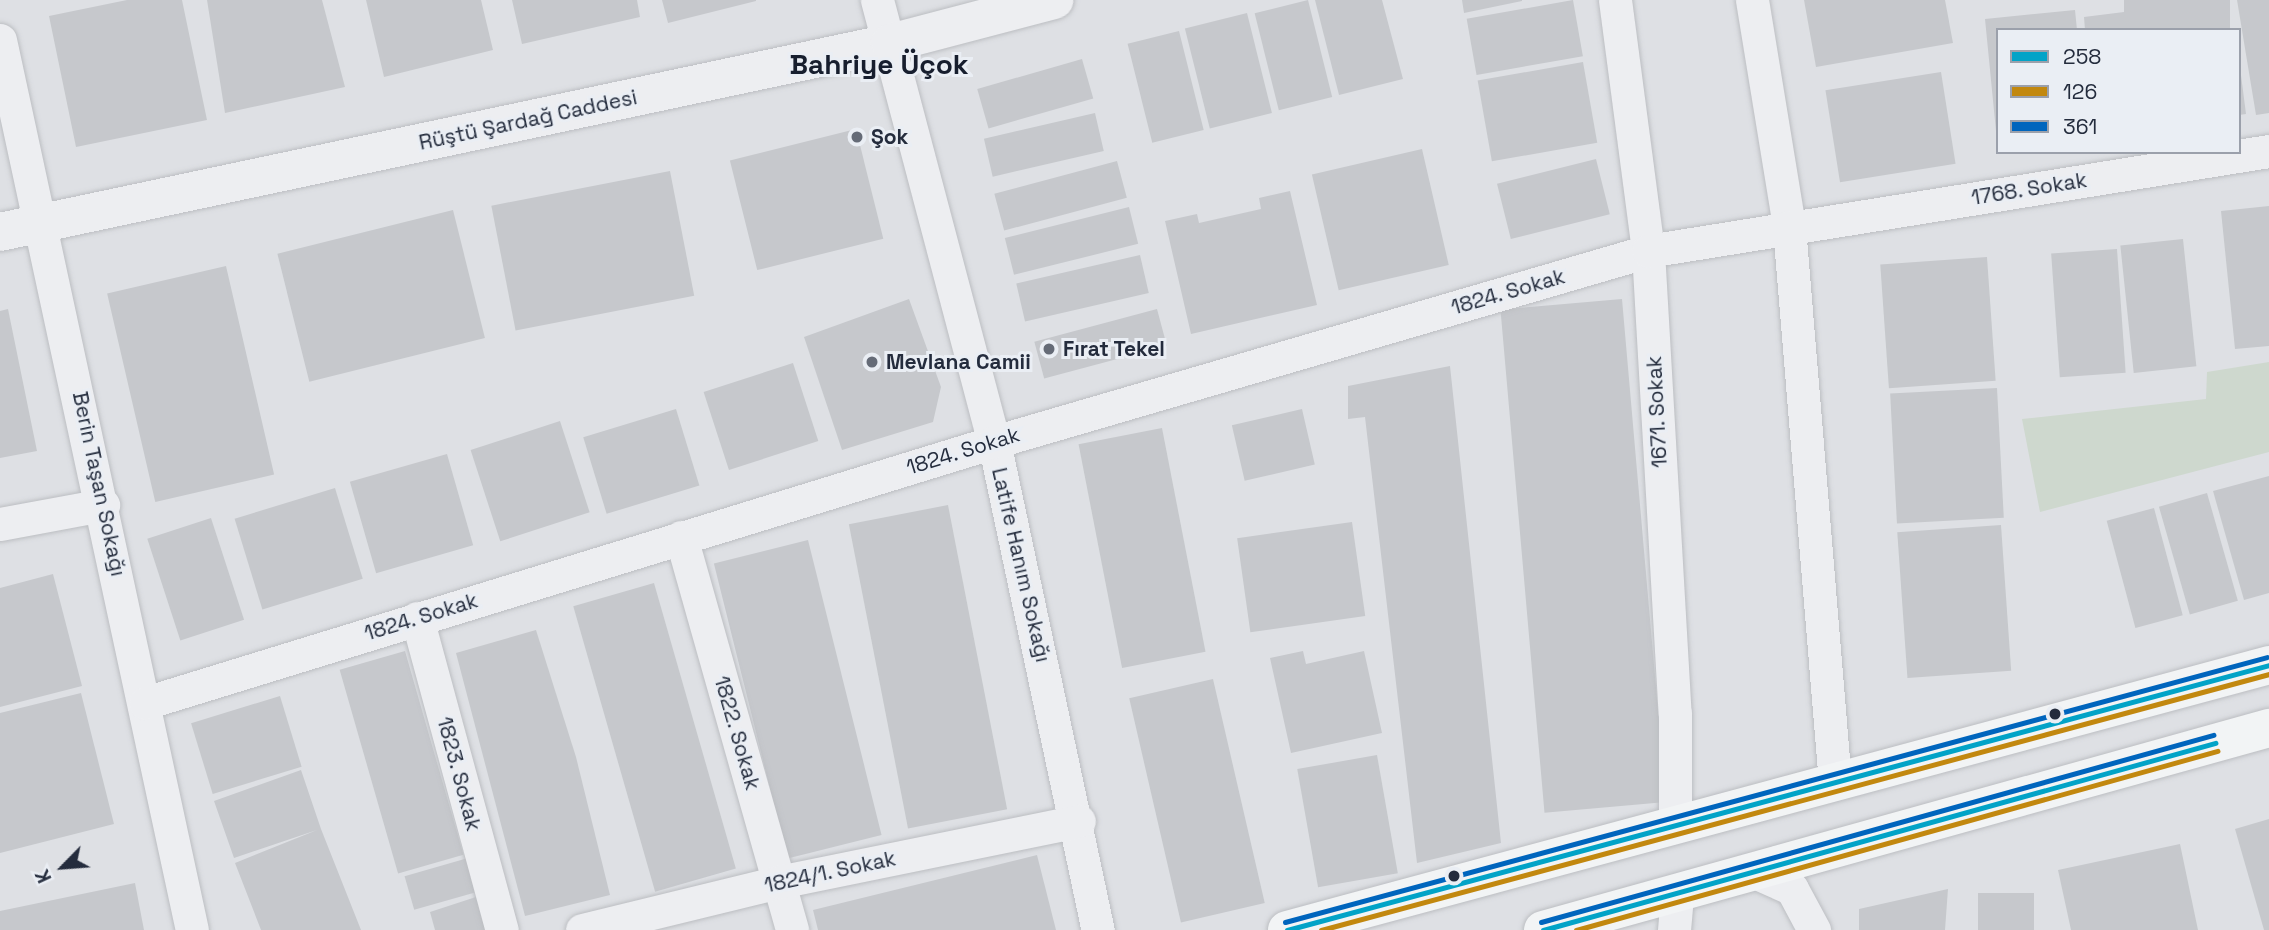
<!DOCTYPE html>
<html>
<head>
<meta charset="utf-8">
<style>
  body { margin:0 }
  #map { position:relative; width:2269px; height:930px; overflow:hidden; background:#dee0e4; font-family:"Space Grotesk",sans-serif }
  div>[style] { position:absolute }
  .green>* { inset:0; background:#ced8ce }
  .building>* { inset:0; background:#c6c8cc; transform-origin:0 0 }
  .roads { filter:drop-shadow(0 0 2px #bcbec2) drop-shadow(0 0 2px #bcbec2) }
  .minor>* { height:33px; margin:-16.5px; padding:0 16.5px; transform-origin:16.5px; border-radius:16.5px; background:#edeef1 }
  .tertiary>* { height:38px; margin:-19px; padding:0 19px; transform-origin:19px; border-radius:19px; background:#edeef1 }
  .primary>* { height:38px; margin:-19px; padding:0 19px; transform-origin:19px; border-radius:19px; background:#f2f4f5 }
  .bus-1>* { height:5px; margin:-2.5px; padding:0 2.5px; transform-origin:2.5px; border-radius:2.5px; background:#02a3c7 }
  .bus-2>* { height:5px; margin:-2.5px; padding:0 2.5px; transform-origin:2.5px; border-radius:2.5px; background:#c2880f }
  .bus-3>* { height:5px; margin:-2.5px; padding:0 2.5px; transform-origin:2.5px; border-radius:2.5px; background:#0065bd }
  .dots>* { width:19px; height:19px; translate:-50% -50%; box-sizing:border-box; border:4px solid #eaeef4; border-radius:50% }
  span { translate:-50% -50%; white-space:nowrap; text-align:center; line-height:1.15; -webkit-text-stroke:6px #eaeef4; paint-order:stroke }
  .street-label { font-size:21px; color:#242c3d }
  .poi-label { font-size:21px; color:#242c3d; font-weight:700 }
  .left { translate:0 -50%; text-align:left }
  .district-label { font-size:28px; color:#171e2e; font-weight:700 }
  .legend { position:absolute; left:1996px; top:28px; width:245px; height:126px; box-sizing:border-box; background:#eaeef4; border:2px solid #9ba0ab; margin:0; padding:9px 12px; list-style:none; font-size:21px; color:#242c3d }
  .legend li { display:flex; align-items:center; gap:14px; height:35px }
  .legend b { width:35px; border:2px solid #9ba0ab }
  .north { position:absolute; left:28px; top:832px; width:70px; height:70px; -webkit-text-stroke:5px #eaeef4; paint-order:stroke; rotate:245deg; font-size:19px; font-weight:700; line-height:28px; text-align:center; color:#242c3d }
  .north::after { content:''; display:block; margin:auto; width:24px; height:32px; background:#242c3d; clip-path:polygon(50% 0,100% 100%,50% 72%,0 100%) }
</style>
</head>
<body>
<div id="map">
  <div class="green">
    <div style="clip-path:polygon(2269px 362px,2269px 452px,2040px 512px,2022px 419px,2206px 399px,2207px 372px)"></div>
  </div>
  <div class="building">
    <div style="clip-path:polygon(127px 0,182px 0,207px 120px,76px 147px,49px 16px)"></div>
    <div style="clip-path:polygon(207px 0,322px 0,345px 87px,225px 113px)"></div>
    <div style="clip-path:polygon(366px 0,481px 0,493px 50px,384px 77px)"></div>
    <div style="clip-path:polygon(512px 0,637px 0,640px 17px,522px 44px)"></div>
    <div style="clip-path:polygon(662px 0,756px 0,756px 1px,668px 23px)"></div>
    <div style="left:1308px;top:0;width:100px;height:55px;rotate:76deg"></div>
    <div style="clip-path:polygon(1315px 0,1382px 0,1403px 79px,1339px 95px)"></div>
    <div style="clip-path:polygon(1462px 0,1522px 0,1522px 1px,1464px 13px)"></div>
    <div style="left:1573px;top:0;width:57px;height:108px;rotate:80deg"></div>
    <div style="clip-path:polygon(1804px 0,1945px 0,1953px 43px,1816px 67px)"></div>
    <div style="left:2124px;top:0;width:106px;height:30px"></div>
    <div style="clip-path:polygon(2237px 0,2269px 0,2269px 113px,2256px 115px)"></div>
    <div style="clip-path:polygon(2075px 10px,2077px 30px,1998px 30px,1996px 131px,1985px 19px)"></div>
    <div style="clip-path:polygon(2124px 12px,2127px 30px,2085px 30px,2084px 17px)"></div>
    <div style="left:1247px;top:13px;width:103px;height:64px;rotate:76deg"></div>
    <div style="left:1179px;top:31px;width:102px;height:53px;rotate:76deg"></div>
    <div style="left:1082px;top:59px;width:41px;height:109px;rotate:74deg"></div>
    <div style="left:1583px;top:62px;width:82px;height:107px;rotate:80deg"></div>
    <div style="left:1941px;top:72px;width:93px;height:117px;rotate:81deg"></div>
    <div style="clip-path:polygon(2241px 75px,2246px 114px,2239px 115px,2239px 76px)"></div>
    <div style="left:1095px;top:113px;width:39px;height:114px;rotate:77deg"></div>
    <div style="left:856px;top:129px;width:113px;height:130px;rotate:76deg"></div>
    <div style="left:1422px;top:149px;width:119px;height:113px;rotate:77deg"></div>
    <div style="left:1596px;top:159px;width:57px;height:102px;rotate:76deg"></div>
    <div style="left:1117px;top:161px;width:38px;height:127px;rotate:75deg"></div>
    <div style="left:670px;top:171px;width:127px;height:182px;rotate:79deg"></div>
    <div style="clip-path:polygon(1290px 191px,1317px 305px,1191px 334px,1165px 221px,1197px 214px,1199px 223px,1261px 209px,1259px 198px)"></div>
    <div style="clip-path:polygon(2269px 206px,2269px 346px,2235px 349px,2221px 211px)"></div>
    <div style="left:1129px;top:207px;width:38px;height:128px;rotate:76deg"></div>
    <div style="left:453px;top:210px;width:132px;height:181px;rotate:76deg"></div>
    <div style="left:2183px;top:239px;width:128px;height:63px;rotate:84deg"></div>
    <div style="left:2117px;top:249px;width:124px;height:66px;rotate:86deg"></div>
    <div style="left:1140px;top:255px;width:39px;height:127px;rotate:77deg"></div>
    <div style="left:1987px;top:257px;width:124px;height:107px;rotate:86deg"></div>
    <div style="left:226px;top:266px;width:214px;height:122px;rotate:77deg"></div>
    <div style="clip-path:polygon(909px 299px,941px 387px,933px 422px,842px 450px,804px 337px)"></div>
    <div style="left:1622px;top:299px;width:505px;height:122px;rotate:85deg"></div>
    <div style="clip-path:polygon(8px 309px,37px 451px,0 458px,0 311px)"></div>
    <div style="left:1157px;top:309px;width:38px;height:127px;rotate:75deg"></div>
    <div style="left:793px;top:363px;width:82px;height:94px;rotate:72deg"></div>
    <div style="clip-path:polygon(1450px 366px,1501px 843px,1417px 863px,1365px 417px,1348px 419px,1348px 386px)"></div>
    <div style="left:1997px;top:388px;width:130px;height:107px;rotate:87deg"></div>
    <div style="left:676px;top:409px;width:80px;height:97px;rotate:73deg"></div>
    <div style="left:1302px;top:409px;width:57px;height:72px;rotate:77deg"></div>
    <div style="left:560px;top:421px;width:96px;height:94px;rotate:72deg"></div>
    <div style="left:1162px;top:428px;width:228px;height:85px;rotate:79deg"></div>
    <div style="left:447px;top:454px;width:95px;height:101px;rotate:74deg"></div>
    <div style="clip-path:polygon(2269px 476px,2269px 593px,2244px 600px,2213px 491px)"></div>
    <div style="left:335px;top:488px;width:95px;height:105px;rotate:73deg"></div>
    <div style="left:2207px;top:493px;width:112px;height:50px;rotate:74deg"></div>
    <div style="left:948px;top:505px;width:310px;height:101px;rotate:79deg"></div>
    <div style="left:2154px;top:508px;width:111px;height:49px;rotate:75deg"></div>
    <div style="left:211px;top:518px;width:107px;height:67px;rotate:72deg"></div>
    <div style="left:1352px;top:522px;width:95px;height:116px;rotate:82deg"></div>
    <div style="left:2001px;top:525px;width:146px;height:104px;rotate:86deg"></div>
    <div style="left:808px;top:540px;width:304px;height:97px;rotate:76deg"></div>
    <div style="clip-path:polygon(53px 574px,82px 686px,0 707px,0 588px)"></div>
    <div style="left:654px;top:583px;width:297px;height:84px;rotate:74deg"></div>
    <div style="clip-path:polygon(536px 630px,576px 757px,610px 895px,525px 916px,456px 653px)"></div>
    <div style="left:405px;top:651px;width:212px;height:68px;rotate:74deg"></div>
    <div style="clip-path:polygon(1303px 651px,1306px 664px,1364px 651px,1382px 733px,1291px 753px,1270px 658px)"></div>
    <div style="left:1213px;top:679px;width:230px;height:86px;rotate:77deg"></div>
    <div style="clip-path:polygon(81px 693px,114px 824px,0 853px,0 713px)"></div>
    <div style="left:280px;top:696px;width:74px;height:93px;rotate:73deg"></div>
    <div style="left:1377px;top:755px;width:120px;height:81px;rotate:80deg"></div>
    <div style="clip-path:polygon(301px 770px,321px 829px,361px 930px,261px 930px,235px 863px,317px 830px,234px 858px,214px 801px)"></div>
    <div style="clip-path:polygon(2269px 819px,2269px 930px,2264px 930px,2235px 829px)"></div>
    <div style="clip-path:polygon(2180px 844px,2198px 930px,2071px 930px,2058px 870px)"></div>
    <div style="clip-path:polygon(1037px 855px,1056px 930px,818px 930px,813px 910px)"></div>
    <div style="left:468px;top:858px;width:35px;height:66px;rotate:74deg"></div>
    <div style="clip-path:polygon(135px 883px,144px 930px,0 930px,0 911px)"></div>
    <div style="clip-path:polygon(1948px 889px,1945px 930px,1859px 930px,1859px 909px)"></div>
    <div style="left:1978px;top:893px;width:56px;height:37px"></div>
    <div style="clip-path:polygon(479px 896px,490px 930px,435px 930px,430px 912px)"></div>
  </div>
  <div class="roads">
    <div class="minor">
      <div style="left:877px;top:0;width:457px;rotate:75.2deg"></div>
      <div style="left:994px;top:442px;width:499px;rotate:78deg"></div>
      <div style="left:1615px;top:0;width:253px;rotate:82.5deg"></div>
      <div style="left:1648px;top:251px;width:463px;rotate:86.7deg"></div>
      <div style="left:1675px;top:713px;width:113px;rotate:90deg"></div>
      <div style="left:1752px;top:0;width:230px;rotate:80.7deg"></div>
      <div style="left:1789px;top:227px;width:558px;rotate:85.27deg"></div>
      <div style="left:0;top:40px;width:910px;rotate:77.83deg"></div>
      <div style="left:0;top:524px;width:105px;rotate:-10.5deg"></div>
      <div style="left:681px;top:537px;width:408px;rotate:74.2deg"></div>
      <div style="left:417px;top:618px;width:323px;rotate:74.8deg"></div>
      <div style="left:145px;top:703px;width:888px;rotate:-17.09deg"></div>
      <div style="left:994px;top:442px;width:681px;rotate:-16.28deg"></div>
      <div style="left:1648px;top:251px;width:629px;rotate:-9.15deg"></div>
      <div style="left:1759px;top:874px;width:36px;rotate:24deg"></div>
      <div style="left:1792px;top:889px;width:47px;rotate:61.8deg"></div>
      <div style="left:582px;top:930px;width:203px;rotate:-13.7deg"></div>
      <div style="left:779px;top:882px;width:306px;rotate:-11.5deg"></div>
      <div style="left:1674px;top:930px;width:34px;rotate:-85deg"></div>
    </div>
    <div class="tertiary">
      <div style="left:0;top:232px;width:910px;rotate:-11.99deg"></div>
      <div style="left:890px;top:43px;width:170px;rotate:-14.7deg"></div>
    </div>
    <div class="primary">
      <div style="left:1287px;top:930px;width:1017px;rotate:-15.1deg"></div>
      <div style="left:1543px;top:930px;width:754px;rotate:-15.55deg"></div>
    </div>
  </div>
  <div class="bus-1">
    <div style="left:1287px;top:930px;width:1017px;rotate:-15.1deg"></div>
    <div style="left:1543px;top:930px;width:698px;rotate:-15.55deg"></div>
  </div>
  <div class="bus-2">
    <div style="left:1321px;top:930px;width:982px;rotate:-15.11deg"></div>
    <div style="left:1576px;top:930px;width:666px;rotate:-15.6deg"></div>
  </div>
  <div class="bus-3">
    <div style="left:1285px;top:922px;width:1017px;rotate:-15.1deg"></div>
    <div style="left:1541px;top:922px;width:698px;rotate:-15.55deg"></div>
  </div>
  <div class="dots">
    <div style="left:857px;top:137px;background:#656b77"></div>
    <div style="left:1049px;top:349px;background:#656b77"></div>
    <div style="left:872px;top:362px;background:#656b77"></div>
    <div style="left:2055px;top:714px;background:#242c3d"></div>
    <div style="left:1454px;top:876px;background:#242c3d"></div>
  </div>
  <div class="street-label">
    <span style="left:528px;top:120px;rotate:-12deg">Rüştü Şardağ Caddesi</span>
    <span style="left:2029px;top:189px;rotate:-9deg">1768. Sokak</span>
    <span style="left:1508px;top:292px;rotate:-16deg">1824. Sokak</span>
    <span style="left:1657px;top:412px;rotate:-93deg">1671. Sokak</span>
    <span style="left:963px;top:451px;rotate:-17deg">1824. Sokak</span>
    <span style="left:99px;top:484px;rotate:78deg">Berin Taşan Sokağı</span>
    <span style="left:1021px;top:565px;rotate:77deg">Latife Hanım Sokağı</span>
    <span style="left:421px;top:617px;rotate:-17deg">1824. Sokak</span>
    <span style="left:737px;top:733px;rotate:74deg">1822. Sokak</span>
    <span style="left:459px;top:774px;rotate:75deg">1823. Sokak</span>
    <span style="left:830px;top:872px;rotate:-12deg">1824/1. Sokak</span>
  </div>
  <div class="poi-label">
    <span class="left" style="left:871px;top:137px">Şok</span>
    <span class="left" style="left:1063px;top:349px">Fırat Tekel</span>
    <span class="left" style="left:886px;top:362px">Mevlana Camii</span>
  </div>
  <div class="district-label">
    <span style="left:879px;top:64px">Bahriye Üçok</span>
  </div>
  <ul class="legend">
  <li><b style="height:9px;background:#02a3c7"></b>258</li>
  <li><b style="height:9px;background:#c2880f"></b>126</li>
  <li><b style="height:9px;background:#0065bd"></b>361</li>
  </ul>
  <div class="north">K</div>
</div>
</body>
</html>
